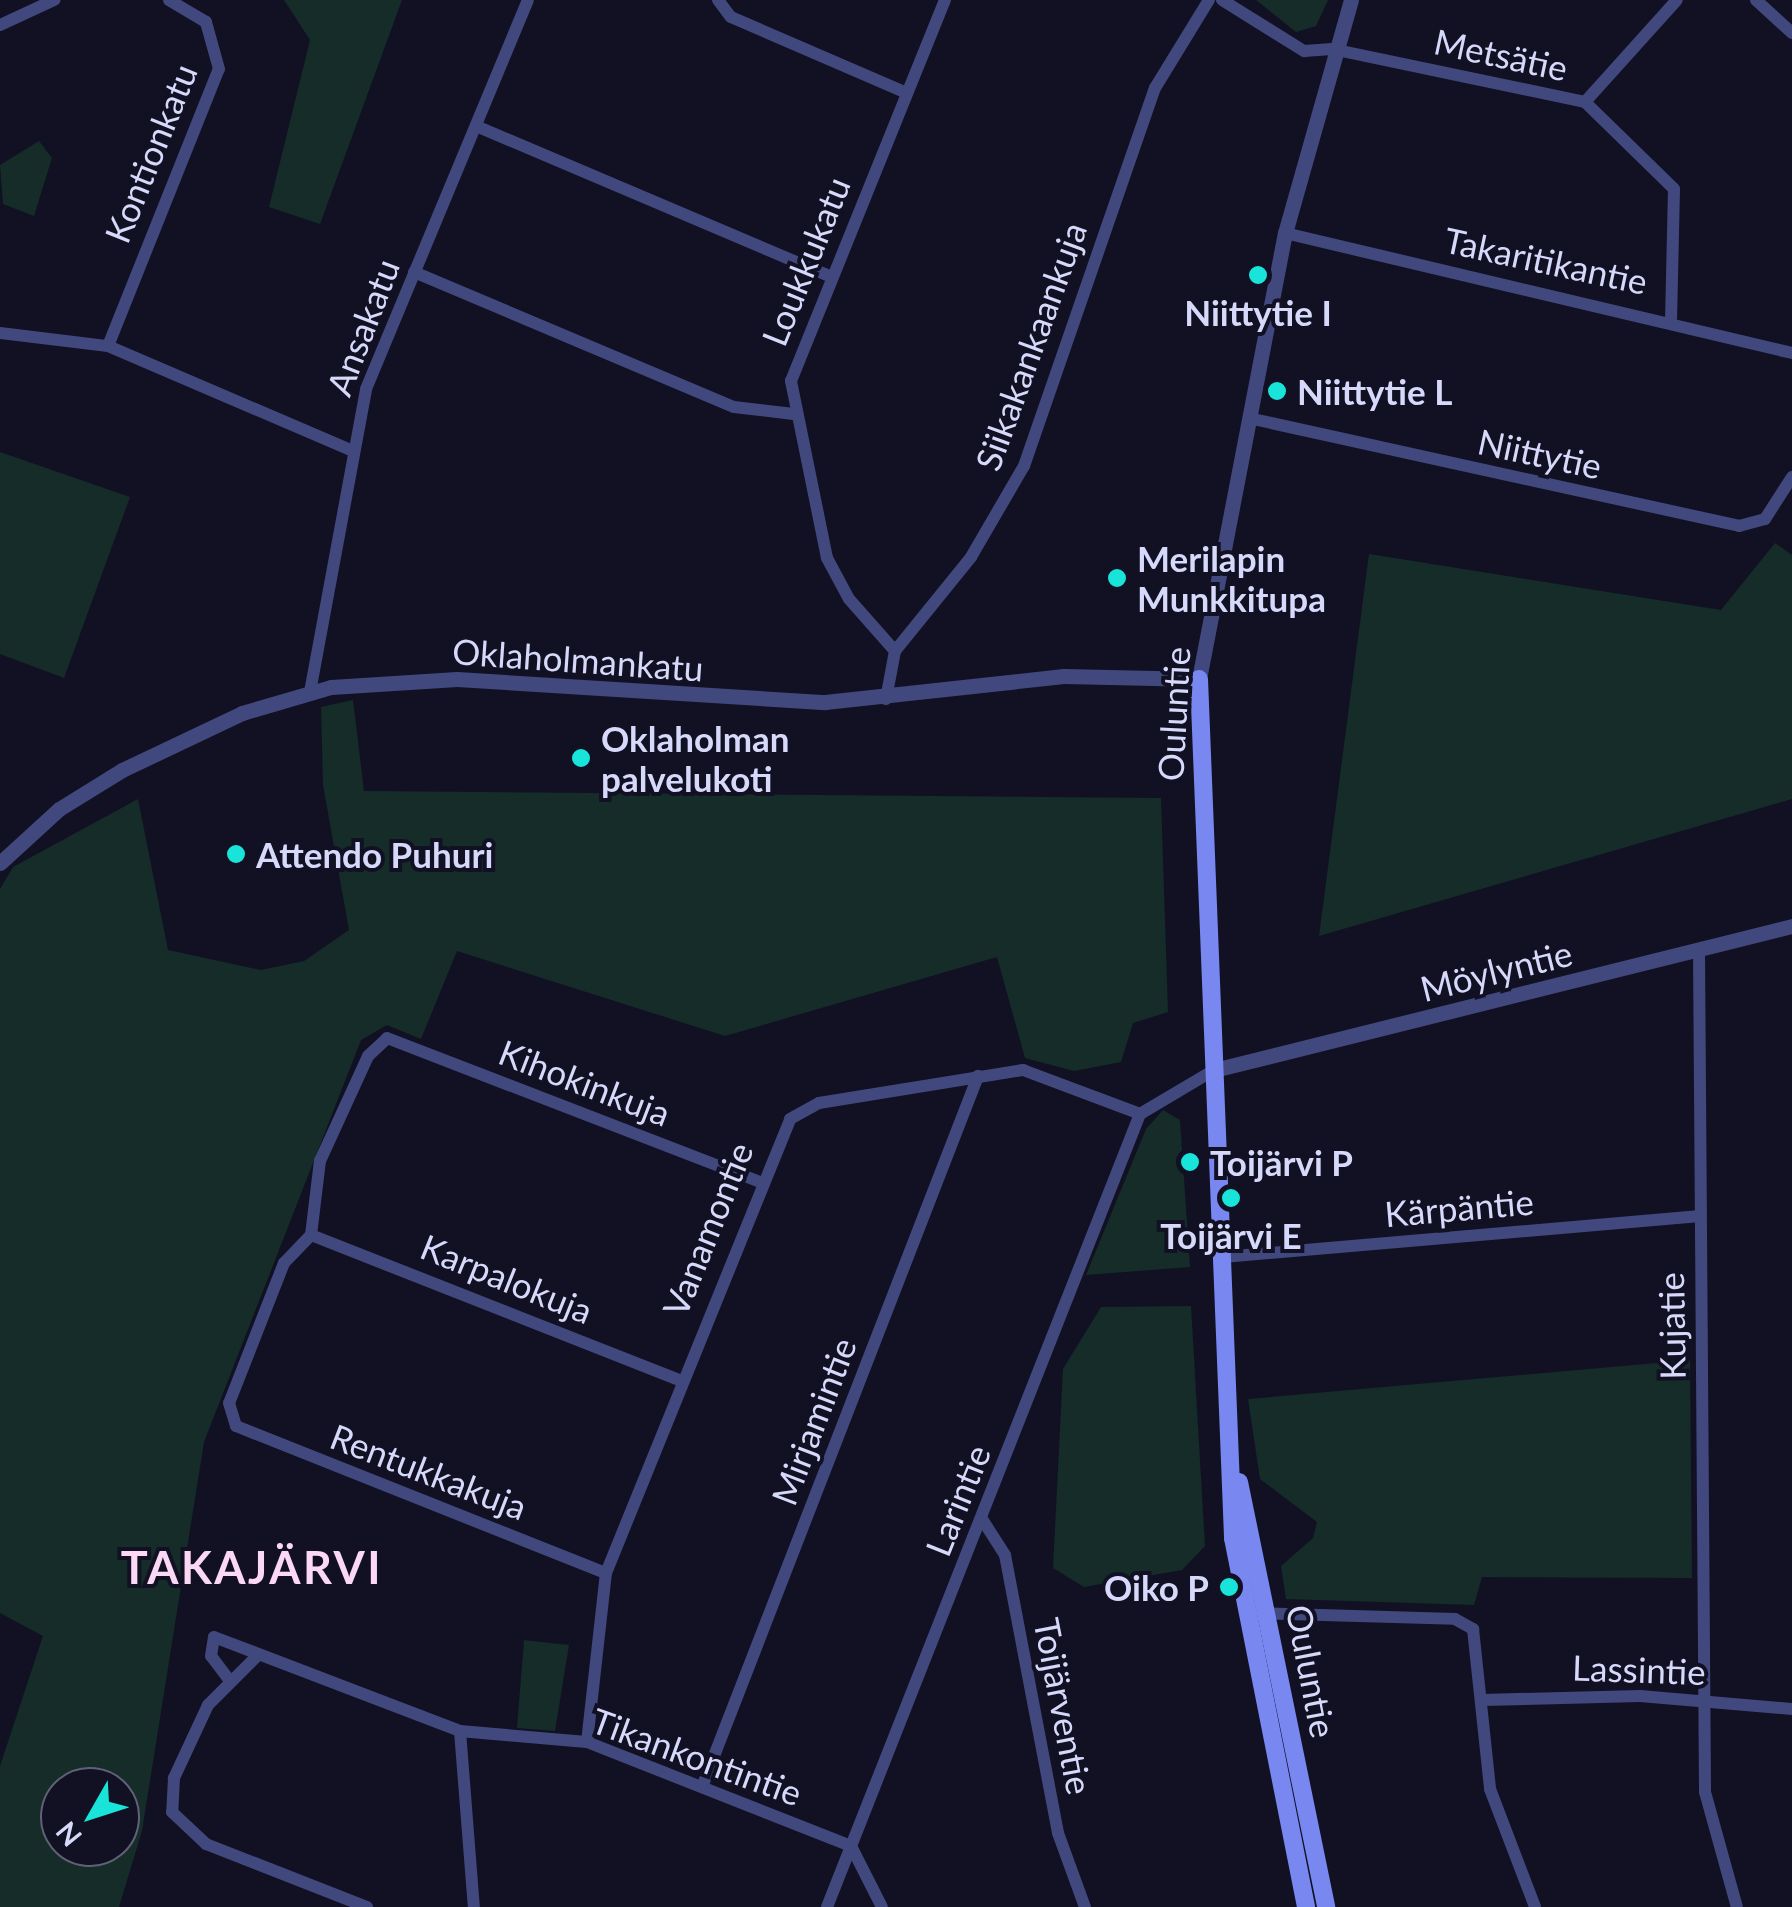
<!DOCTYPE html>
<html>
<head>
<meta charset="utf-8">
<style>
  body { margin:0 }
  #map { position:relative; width:1792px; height:1907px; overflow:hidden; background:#111123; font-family:Lato,sans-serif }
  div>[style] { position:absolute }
  .green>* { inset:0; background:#152c28 }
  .minor>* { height:12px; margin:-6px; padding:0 6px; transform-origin:6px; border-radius:6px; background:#41487d }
  .tertiary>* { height:15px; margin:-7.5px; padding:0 7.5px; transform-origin:7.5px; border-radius:7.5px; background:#41487d }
  .secondary>* { height:18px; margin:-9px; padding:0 9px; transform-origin:9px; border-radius:9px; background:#7988f0 }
  .dots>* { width:28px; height:28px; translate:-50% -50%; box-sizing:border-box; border:5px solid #111123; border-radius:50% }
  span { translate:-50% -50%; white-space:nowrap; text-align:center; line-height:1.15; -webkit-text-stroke:8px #111123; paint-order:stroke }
  .street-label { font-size:35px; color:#d7d9fb }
  .poi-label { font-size:35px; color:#d7d9fb; font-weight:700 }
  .left { translate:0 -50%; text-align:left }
  .right { translate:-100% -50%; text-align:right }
  .district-label { font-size:45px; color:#fbd9f4; font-weight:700; letter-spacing:2.5px }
  .north { position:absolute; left:40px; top:1767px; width:100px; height:100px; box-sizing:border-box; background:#111123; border:2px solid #606179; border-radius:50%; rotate:231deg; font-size:28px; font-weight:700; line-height:40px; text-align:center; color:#d7d9fb }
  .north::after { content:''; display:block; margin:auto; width:35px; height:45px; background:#19e4da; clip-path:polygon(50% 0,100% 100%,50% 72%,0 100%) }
</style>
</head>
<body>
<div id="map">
  <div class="green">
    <div style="clip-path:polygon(284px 0,402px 0,320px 224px,269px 207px,310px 40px)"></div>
    <div style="clip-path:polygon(1256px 0,1328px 0,1316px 26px,1296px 32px)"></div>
    <div style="clip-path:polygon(39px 141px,52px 158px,34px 216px,3px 204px,0 165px)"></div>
    <div style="clip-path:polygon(0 452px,130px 497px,64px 678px,0 654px)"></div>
    <div style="clip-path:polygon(1775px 543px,1792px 555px,1792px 799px,1319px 936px,1369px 554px,1721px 610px)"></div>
    <div style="clip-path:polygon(evenodd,353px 700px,364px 791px,1161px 798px,1168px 1012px,1133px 1023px,1121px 1062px,1074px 1071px,1025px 1058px,997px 957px,725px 1036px,457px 951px,421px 1039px,387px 1025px,361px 1040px,204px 1442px,142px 1831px,119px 1907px,0 1907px,0 1766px,43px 1636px,0 1613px,0 889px,13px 867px,138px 799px,168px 950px,261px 970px,304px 961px,349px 930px,323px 785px,321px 707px,353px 700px,60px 1787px,120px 1787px,120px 1847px,60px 1847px,60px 1787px)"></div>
    <div style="clip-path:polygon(1163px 1110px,1180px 1120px,1190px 1267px,1086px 1275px,1146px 1129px)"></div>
    <div style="clip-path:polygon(1191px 1306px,1205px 1546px,1182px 1570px,1084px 1587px,1053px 1568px,1063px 1369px,1101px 1307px)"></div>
    <div style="clip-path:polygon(1690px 1360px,1692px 1578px,1482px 1577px,1474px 1605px,1286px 1599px,1281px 1566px,1313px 1538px,1317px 1522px,1260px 1479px,1248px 1399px)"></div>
    <div style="clip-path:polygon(524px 1640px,569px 1645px,555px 1731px,517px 1728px)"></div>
  </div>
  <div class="minor">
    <div style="left:718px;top:0;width:21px;rotate:53deg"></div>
    <div style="left:731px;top:17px;width:189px;rotate:23.4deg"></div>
    <div style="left:1222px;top:0;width:97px;rotate:31.9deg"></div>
    <div style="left:1304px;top:51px;width:28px;rotate:-4deg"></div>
    <div style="left:1332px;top:49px;width:258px;rotate:11.8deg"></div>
    <div style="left:1585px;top:102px;width:124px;rotate:44.3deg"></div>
    <div style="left:1674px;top:189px;width:129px;rotate:91.3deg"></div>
    <div style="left:1756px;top:0;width:49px;rotate:42.5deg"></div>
    <div style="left:0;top:25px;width:60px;rotate:-24.8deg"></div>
    <div style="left:1585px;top:102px;width:137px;rotate:-48deg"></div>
    <div style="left:476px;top:126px;width:381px;rotate:23deg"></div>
    <div style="left:1285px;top:233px;width:521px;rotate:13.32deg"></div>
    <div style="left:414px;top:272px;width:347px;rotate:22.9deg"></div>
    <div style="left:734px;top:407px;width:60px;rotate:6.7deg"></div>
    <div style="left:0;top:333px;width:109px;rotate:6.9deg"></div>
    <div style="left:108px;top:346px;width:264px;rotate:23.2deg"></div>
    <div style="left:108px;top:346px;width:298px;rotate:-68.2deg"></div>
    <div style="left:219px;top:69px;width:49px;rotate:-105.5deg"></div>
    <div style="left:206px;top:22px;width:43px;rotate:-149.3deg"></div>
    <div style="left:1253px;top:419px;width:498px;rotate:12.4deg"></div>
    <div style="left:1739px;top:526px;width:27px;rotate:-15deg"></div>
    <div style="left:1765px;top:519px;width:50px;rotate:-57.3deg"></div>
    <div style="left:895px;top:651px;width:69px;rotate:-131.5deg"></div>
    <div style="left:849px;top:599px;width:47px;rotate:-118.2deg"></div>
    <div style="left:827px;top:558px;width:181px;rotate:-101.5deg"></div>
    <div style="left:791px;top:381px;width:411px;rotate:-68deg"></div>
    <div style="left:310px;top:692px;width:308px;rotate:-79.5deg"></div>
    <div style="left:366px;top:389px;width:421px;rotate:-67.4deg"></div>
    <div style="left:886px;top:699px;width:49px;rotate:-79.4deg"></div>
    <div style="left:895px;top:651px;width:121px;rotate:-51deg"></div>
    <div style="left:971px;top:557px;width:105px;rotate:-59.8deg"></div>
    <div style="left:1024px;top:466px;width:400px;rotate:-70.9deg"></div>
    <div style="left:1155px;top:88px;width:103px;rotate:-58.5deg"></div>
    <div style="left:1699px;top:951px;width:841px;rotate:89.59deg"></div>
    <div style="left:1705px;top:1792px;width:119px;rotate:74.5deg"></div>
    <div style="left:311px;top:1235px;width:75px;rotate:-83.1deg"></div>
    <div style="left:320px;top:1161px;width:115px;rotate:-65.4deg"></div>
    <div style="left:368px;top:1056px;width:26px;rotate:-43deg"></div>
    <div style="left:387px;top:1038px;width:400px;rotate:21.1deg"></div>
    <div style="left:311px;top:1235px;width:39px;rotate:134deg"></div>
    <div style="left:284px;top:1263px;width:150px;rotate:111.4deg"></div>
    <div style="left:229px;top:1403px;width:24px;rotate:73deg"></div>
    <div style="left:236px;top:1426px;width:398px;rotate:21.7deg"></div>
    <div style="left:311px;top:1235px;width:396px;rotate:21.5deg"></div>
    <div style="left:1223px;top:1257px;width:479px;rotate:-4.9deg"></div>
    <div style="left:982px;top:1519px;width:43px;rotate:57.4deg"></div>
    <div style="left:1005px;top:1555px;width:283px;rotate:79.2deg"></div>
    <div style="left:1058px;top:1833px;width:79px;rotate:70deg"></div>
    <div style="left:1257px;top:1613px;width:198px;rotate:1.7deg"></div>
    <div style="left:1455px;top:1619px;width:21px;rotate:29deg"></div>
    <div style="left:1473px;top:1629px;width:161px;rotate:83.9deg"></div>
    <div style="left:1490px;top:1789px;width:126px;rotate:69.1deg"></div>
    <div style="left:258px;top:1655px;width:71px;rotate:135deg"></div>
    <div style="left:208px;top:1705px;width:81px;rotate:115deg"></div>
    <div style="left:174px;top:1778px;width:34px;rotate:93deg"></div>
    <div style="left:172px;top:1812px;width:47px;rotate:43.3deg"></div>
    <div style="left:206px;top:1844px;width:173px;rotate:21.4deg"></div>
    <div style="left:230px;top:1681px;width:31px;rotate:-127deg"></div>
    <div style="left:211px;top:1656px;width:19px;rotate:-81deg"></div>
    <div style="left:214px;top:1637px;width:263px;rotate:20.9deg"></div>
    <div style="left:460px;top:1731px;width:127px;rotate:5deg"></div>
    <div style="left:587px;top:1742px;width:284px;rotate:21.5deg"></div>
    <div style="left:851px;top:1846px;width:68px;rotate:63.1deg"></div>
    <div style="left:1483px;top:1700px;width:157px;rotate:-1.5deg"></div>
    <div style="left:1640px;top:1696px;width:153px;rotate:4.9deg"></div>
    <div style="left:460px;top:1731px;width:177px;rotate:85.5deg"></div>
    <div style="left:587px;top:1742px;width:170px;rotate:-83.6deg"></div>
    <div style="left:606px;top:1573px;width:490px;rotate:-67.9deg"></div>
    <div style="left:790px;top:1119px;width:33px;rotate:-29deg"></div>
    <div style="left:819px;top:1103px;width:207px;rotate:-9.2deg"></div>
    <div style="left:1023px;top:1070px;width:125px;rotate:20.6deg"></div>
    <div style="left:702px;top:1787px;width:763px;rotate:-68.78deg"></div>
    <div style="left:827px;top:1907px;width:853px;rotate:-68.46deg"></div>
    <div style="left:1140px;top:1114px;width:86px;rotate:-30.7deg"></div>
  </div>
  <div class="tertiary">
    <div style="left:0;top:863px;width:80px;rotate:-42.5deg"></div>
    <div style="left:59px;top:809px;width:74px;rotate:-31.8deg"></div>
    <div style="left:122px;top:770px;width:133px;rotate:-25.4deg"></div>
    <div style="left:242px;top:713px;width:93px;rotate:-16.3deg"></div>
    <div style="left:331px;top:687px;width:126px;rotate:-3.6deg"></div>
    <div style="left:457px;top:679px;width:369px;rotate:3.6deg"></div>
    <div style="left:825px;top:702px;width:240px;rotate:-6.2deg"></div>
    <div style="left:1064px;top:676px;width:135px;rotate:1.3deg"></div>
    <div style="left:1199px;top:679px;width:454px;rotate:-79.1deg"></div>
    <div style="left:1285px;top:233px;width:242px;rotate:-74.2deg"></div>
    <div style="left:1214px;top:1070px;width:596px;rotate:-13.99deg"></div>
  </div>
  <div class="secondary">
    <div style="left:1199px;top:679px;width:860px;rotate:87.73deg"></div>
    <div style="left:1233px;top:1538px;width:376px;rotate:78.8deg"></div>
    <div style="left:1239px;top:1482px;width:434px;rotate:78.4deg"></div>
  </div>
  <div class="dots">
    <div style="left:1258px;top:275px;background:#19e4da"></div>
    <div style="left:1277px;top:391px;background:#19e4da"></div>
    <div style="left:1117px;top:578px;background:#19e4da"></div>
    <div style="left:581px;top:758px;background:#19e4da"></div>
    <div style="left:236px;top:854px;background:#19e4da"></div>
    <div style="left:1190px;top:1162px;background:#19e4da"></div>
    <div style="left:1231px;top:1198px;background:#19e4da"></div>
    <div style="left:1229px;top:1587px;background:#19e4da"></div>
  </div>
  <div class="street-label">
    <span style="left:1501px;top:54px;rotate:12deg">Metsätie</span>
    <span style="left:150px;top:153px;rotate:-68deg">Kontionkatu</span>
    <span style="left:1546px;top:260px;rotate:12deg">Takaritikantie</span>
    <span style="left:805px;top:261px;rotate:-68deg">Loukkukatu</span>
    <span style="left:362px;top:327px;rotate:-69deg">Ansakatu</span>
    <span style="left:1030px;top:346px;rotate:-70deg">Siikakankaankuja</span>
    <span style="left:1540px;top:453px;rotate:12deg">Niittytie</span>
    <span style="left:578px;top:659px;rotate:4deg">Oklaholmankatu</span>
    <span style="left:1173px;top:714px;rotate:-87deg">Ouluntie</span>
    <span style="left:1496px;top:970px;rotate:-14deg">Möylyntie</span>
    <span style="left:585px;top:1082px;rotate:21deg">Kihokinkuja</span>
    <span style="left:1459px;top:1207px;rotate:-5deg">Kärpäntie</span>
    <span style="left:707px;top:1229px;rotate:-68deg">Vanamontie</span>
    <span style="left:507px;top:1278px;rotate:22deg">Karpalokuja</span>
    <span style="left:1671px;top:1326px;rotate:-91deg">Kujatie</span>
    <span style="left:813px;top:1421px;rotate:-69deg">Mirjamintie</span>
    <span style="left:429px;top:1471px;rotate:21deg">Rentukkakuja</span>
    <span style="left:957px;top:1500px;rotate:-68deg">Larintie</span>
    <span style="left:1639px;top:1669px;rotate:2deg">Lassintie</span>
    <span style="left:1312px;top:1671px;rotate:79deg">Ouluntie</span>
    <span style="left:1064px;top:1706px;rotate:79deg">Toijärventie</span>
    <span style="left:697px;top:1756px;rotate:20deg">Tikankontintie</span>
  </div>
  <div class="poi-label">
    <span style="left:1258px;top:312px">Niittytie I</span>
    <span class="left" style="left:1297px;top:391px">Niittytie L</span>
    <span class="left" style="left:1137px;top:578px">Merilapin<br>Munkkitupa</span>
    <span class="left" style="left:601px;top:758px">Oklaholman<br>palvelukoti</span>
    <span class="left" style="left:256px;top:854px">Attendo Puhuri</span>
    <span class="left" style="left:1210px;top:1162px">Toijärvi P</span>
    <span style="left:1231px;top:1235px">Toijärvi E</span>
    <span class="right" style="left:1209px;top:1587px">Oiko P</span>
  </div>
  <div class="district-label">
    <span style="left:252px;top:1568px">TAKAJÄRVI</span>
  </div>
  <div class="north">N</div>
</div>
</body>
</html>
